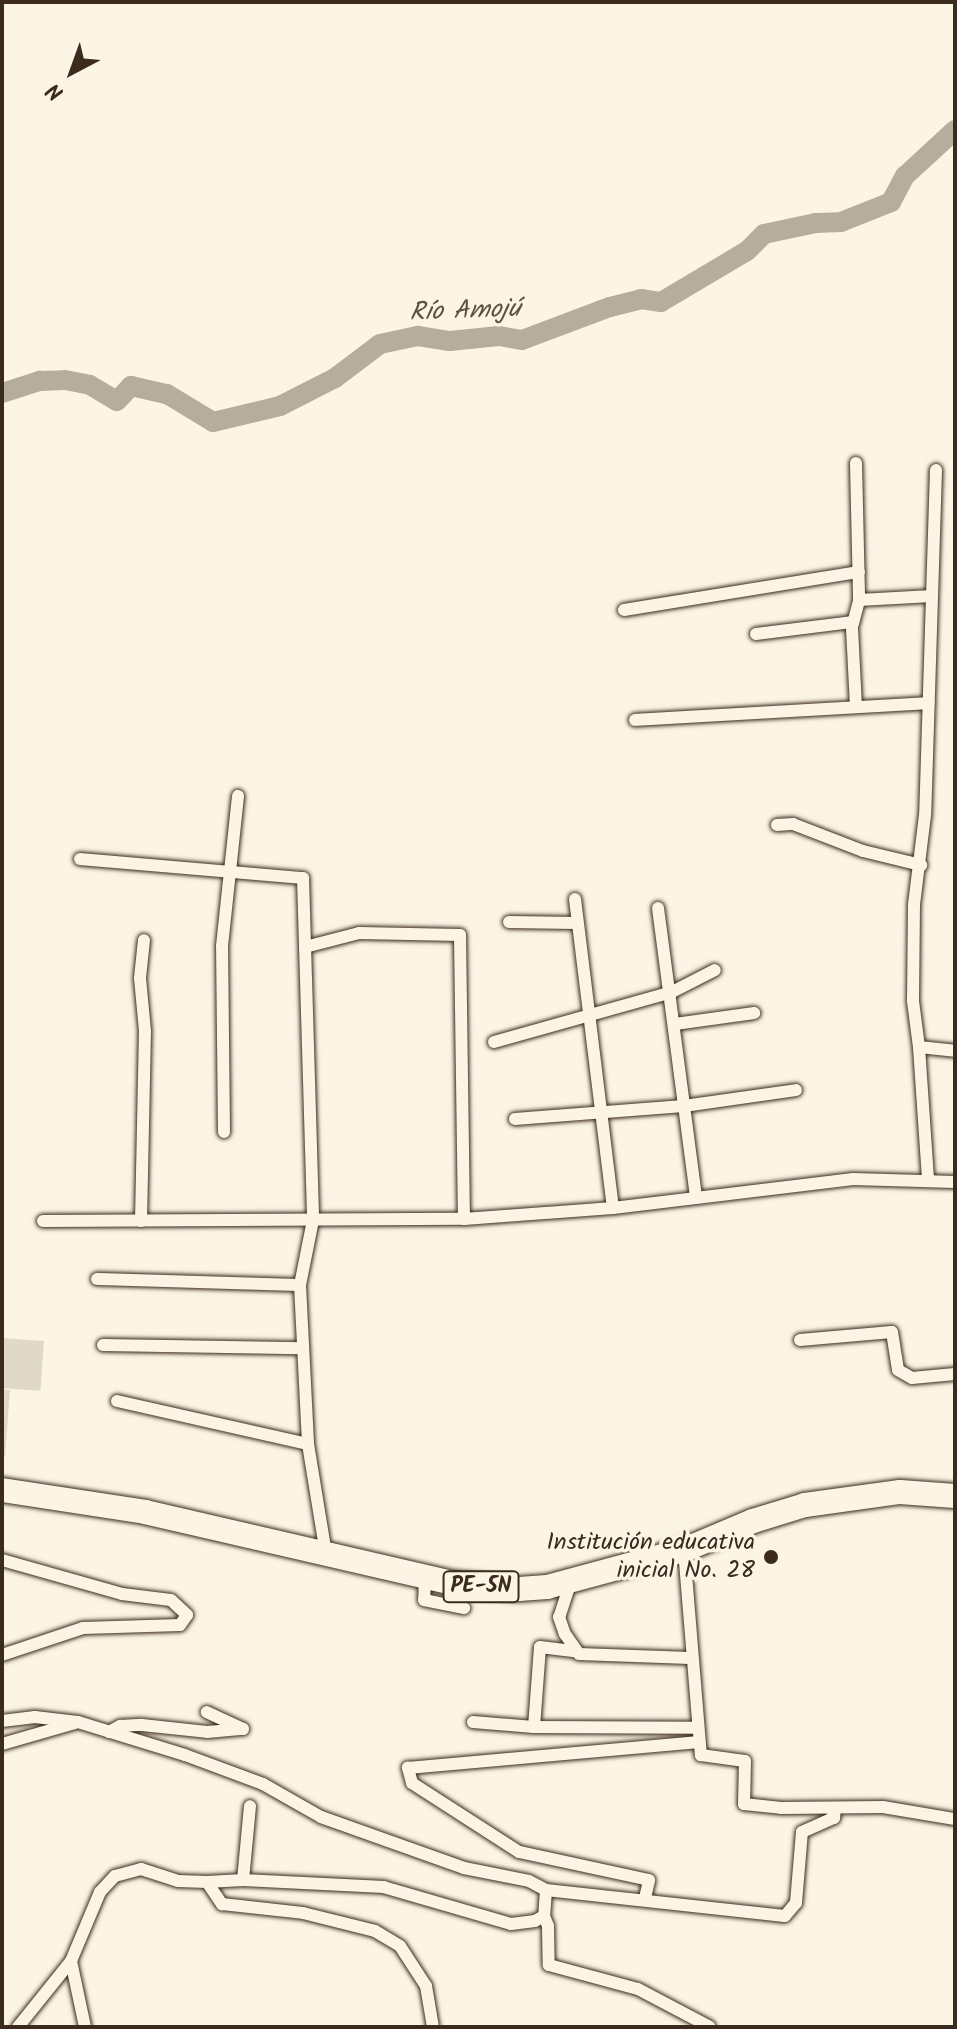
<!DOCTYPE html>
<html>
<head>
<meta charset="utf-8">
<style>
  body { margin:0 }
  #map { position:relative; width:957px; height:2029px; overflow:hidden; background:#fcf5e5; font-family:Kalam,sans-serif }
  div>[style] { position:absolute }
  .green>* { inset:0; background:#e0d8c8; transform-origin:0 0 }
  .river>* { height:20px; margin:-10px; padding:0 10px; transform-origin:10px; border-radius:10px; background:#b7ad9e }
  .roads { filter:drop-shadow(0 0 2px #3b2a1e) drop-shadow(0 0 2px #3b2a1e) }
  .street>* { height:12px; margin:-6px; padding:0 6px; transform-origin:6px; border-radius:6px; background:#fcf5e5 }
  .highway>* { height:24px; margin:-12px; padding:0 12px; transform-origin:12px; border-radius:12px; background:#fcf5e5 }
  .dots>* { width:22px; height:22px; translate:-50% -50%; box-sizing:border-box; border:4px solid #fcf5e5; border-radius:50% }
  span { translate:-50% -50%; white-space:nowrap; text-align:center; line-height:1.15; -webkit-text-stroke:7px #fcf5e5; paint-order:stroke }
  .shield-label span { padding:2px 6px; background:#fcf5e5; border:2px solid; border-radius:6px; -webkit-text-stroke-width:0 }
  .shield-label { font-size:22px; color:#3b2a1e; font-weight:700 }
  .poi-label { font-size:24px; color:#3b2a1e }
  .right { translate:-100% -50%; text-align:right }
  .water-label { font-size:26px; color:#605144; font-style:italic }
  .frame { position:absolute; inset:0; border:4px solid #3b2a1e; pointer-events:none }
  .north { position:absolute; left:32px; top:32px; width:80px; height:80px; -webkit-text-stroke:6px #fcf5e5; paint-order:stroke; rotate:221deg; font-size:22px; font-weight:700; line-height:32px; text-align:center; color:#3b2a1e }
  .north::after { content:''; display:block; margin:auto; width:28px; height:36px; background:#3b2a1e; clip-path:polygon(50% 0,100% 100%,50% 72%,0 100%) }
</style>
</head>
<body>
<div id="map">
  <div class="green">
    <div style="left:2px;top:1338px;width:42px;height:50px;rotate:4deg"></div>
    <div style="clip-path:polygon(2px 1390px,10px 1390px,5px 1457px,2px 1457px)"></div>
  </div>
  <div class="river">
    <div style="left:2px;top:393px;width:40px;rotate:-18deg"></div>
    <div style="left:40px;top:381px;width:25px;rotate:-2deg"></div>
    <div style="left:65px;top:380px;width:25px;rotate:11deg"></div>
    <div style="left:90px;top:385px;width:31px;rotate:31deg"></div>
    <div style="left:117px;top:401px;width:21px;rotate:-47deg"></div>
    <div style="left:131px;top:386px;width:37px;rotate:13deg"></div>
    <div style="left:167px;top:394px;width:54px;rotate:31.3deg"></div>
    <div style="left:213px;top:422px;width:69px;rotate:-13.4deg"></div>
    <div style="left:280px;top:406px;width:62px;rotate:-27deg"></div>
    <div style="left:335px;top:378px;width:56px;rotate:-37.1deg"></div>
    <div style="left:380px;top:344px;width:39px;rotate:-12deg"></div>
    <div style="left:418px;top:336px;width:32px;rotate:9deg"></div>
    <div style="left:450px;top:341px;width:49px;rotate:-5.8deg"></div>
    <div style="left:499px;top:336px;width:23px;rotate:10deg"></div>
    <div style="left:522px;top:340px;width:94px;rotate:-20.6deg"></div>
    <div style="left:610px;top:307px;width:32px;rotate:-14deg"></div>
    <div style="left:641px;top:299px;width:20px;rotate:9deg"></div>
    <div style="left:661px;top:302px;width:100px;rotate:-30.7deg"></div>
    <div style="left:747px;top:251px;width:24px;rotate:-45deg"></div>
    <div style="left:764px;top:234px;width:53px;rotate:-11.9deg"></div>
    <div style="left:816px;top:223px;width:25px;rotate:-2deg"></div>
    <div style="left:841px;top:222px;width:54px;rotate:-21.8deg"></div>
    <div style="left:891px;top:202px;width:30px;rotate:-62deg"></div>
    <div style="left:905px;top:176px;width:68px;rotate:-42.6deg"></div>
  </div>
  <div class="roads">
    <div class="street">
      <div style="left:856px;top:463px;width:137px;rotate:88.7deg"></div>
      <div style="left:859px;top:600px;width:73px;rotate:-3.1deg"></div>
      <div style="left:936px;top:470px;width:345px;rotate:91.8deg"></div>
      <div style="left:925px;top:815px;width:91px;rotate:97deg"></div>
      <div style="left:914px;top:905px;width:96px;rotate:90.6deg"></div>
      <div style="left:913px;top:1001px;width:46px;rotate:82.6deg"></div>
      <div style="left:919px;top:1047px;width:36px;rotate:6deg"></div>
      <div style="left:624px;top:610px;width:238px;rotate:-9.2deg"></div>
      <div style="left:756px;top:634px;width:98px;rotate:-7.1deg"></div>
      <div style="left:856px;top:707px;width:80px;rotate:-92.9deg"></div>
      <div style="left:852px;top:627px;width:28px;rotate:-75deg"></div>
      <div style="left:635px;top:720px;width:294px;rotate:-3.3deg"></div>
      <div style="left:777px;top:825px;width:16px;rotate:-4deg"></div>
      <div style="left:793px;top:824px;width:75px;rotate:21.1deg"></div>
      <div style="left:863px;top:851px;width:60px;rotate:13.6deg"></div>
      <div style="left:80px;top:859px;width:224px;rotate:4.9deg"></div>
      <div style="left:303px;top:878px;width:342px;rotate:88.3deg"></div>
      <div style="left:313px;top:1220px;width:66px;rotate:101.3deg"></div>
      <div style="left:300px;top:1285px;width:159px;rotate:87.1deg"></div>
      <div style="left:308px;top:1444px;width:111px;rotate:80.7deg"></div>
      <div style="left:575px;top:899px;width:311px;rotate:83deg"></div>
      <div style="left:658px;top:908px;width:292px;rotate:82.5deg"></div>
      <div style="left:509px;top:922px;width:68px;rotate:0.8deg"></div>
      <div style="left:305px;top:947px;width:56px;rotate:-14.5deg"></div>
      <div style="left:359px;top:933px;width:101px;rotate:1.1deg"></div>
      <div style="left:460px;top:935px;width:284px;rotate:89.2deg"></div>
      <div style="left:675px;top:1024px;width:80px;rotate:-7.9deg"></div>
      <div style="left:494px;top:1042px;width:185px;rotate:-15.7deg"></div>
      <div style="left:672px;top:992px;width:48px;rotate:-27.1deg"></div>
      <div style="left:919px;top:1047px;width:133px;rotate:86.1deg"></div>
      <div style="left:515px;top:1119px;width:169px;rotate:-4.4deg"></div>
      <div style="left:684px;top:1106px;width:113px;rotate:-8.1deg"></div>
      <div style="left:224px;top:1132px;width:186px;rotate:-90.6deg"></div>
      <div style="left:222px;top:946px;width:151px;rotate:-83.9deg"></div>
      <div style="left:43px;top:1221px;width:421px;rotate:-0.3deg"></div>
      <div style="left:464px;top:1219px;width:149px;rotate:-4.2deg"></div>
      <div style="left:613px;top:1208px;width:242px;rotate:-6.9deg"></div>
      <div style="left:853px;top:1179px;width:102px;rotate:1.7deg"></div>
      <div style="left:141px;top:1221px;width:190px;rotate:-88.8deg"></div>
      <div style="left:145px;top:1031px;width:53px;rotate:-95.4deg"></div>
      <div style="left:140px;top:978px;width:38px;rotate:-84deg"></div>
      <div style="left:97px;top:1279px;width:203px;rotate:1.7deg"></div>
      <div style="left:800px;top:1340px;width:92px;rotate:-5deg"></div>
      <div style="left:892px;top:1332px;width:38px;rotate:81deg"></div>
      <div style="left:898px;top:1370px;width:16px;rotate:30deg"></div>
      <div style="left:912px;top:1378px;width:43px;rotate:-5.3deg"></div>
      <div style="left:103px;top:1345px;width:200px;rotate:0.9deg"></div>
      <div style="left:117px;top:1401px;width:196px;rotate:12.7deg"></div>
      <div style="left:684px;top:1550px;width:206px;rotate:85.3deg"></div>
      <div style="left:701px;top:1755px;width:44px;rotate:7.8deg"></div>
      <div style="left:745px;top:1761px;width:43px;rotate:91.3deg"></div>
      <div style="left:744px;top:1804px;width:37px;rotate:6deg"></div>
      <div style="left:781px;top:1808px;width:102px;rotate:-0.6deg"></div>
      <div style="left:883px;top:1807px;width:73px;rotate:9.5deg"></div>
      <div style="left:2px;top:1560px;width:125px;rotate:15.8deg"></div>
      <div style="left:122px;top:1594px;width:49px;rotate:7deg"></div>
      <div style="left:171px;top:1600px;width:22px;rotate:43deg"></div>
      <div style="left:187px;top:1615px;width:12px;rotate:125deg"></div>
      <div style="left:180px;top:1625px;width:97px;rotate:178.2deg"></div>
      <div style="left:83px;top:1628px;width:85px;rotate:161.6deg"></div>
      <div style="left:425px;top:1577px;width:23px;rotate:92deg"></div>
      <div style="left:424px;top:1600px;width:41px;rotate:11.3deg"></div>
      <div style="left:571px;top:1581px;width:38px;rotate:108deg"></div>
      <div style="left:559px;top:1617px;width:18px;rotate:71deg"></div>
      <div style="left:565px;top:1634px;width:24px;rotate:55deg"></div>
      <div style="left:579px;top:1654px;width:111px;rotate:2.1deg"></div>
      <div style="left:2px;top:1721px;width:33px;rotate:-7deg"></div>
      <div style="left:35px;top:1717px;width:43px;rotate:6.6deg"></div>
      <div style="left:78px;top:1722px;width:112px;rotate:17.1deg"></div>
      <div style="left:185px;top:1755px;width:83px;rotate:20.4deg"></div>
      <div style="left:263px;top:1784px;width:67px;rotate:29.6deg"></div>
      <div style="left:321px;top:1817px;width:152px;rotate:19.6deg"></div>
      <div style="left:464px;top:1868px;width:66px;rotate:11.3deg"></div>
      <div style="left:529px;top:1881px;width:19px;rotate:28deg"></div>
      <div style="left:546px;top:1890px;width:26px;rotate:94deg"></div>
      <div style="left:544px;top:1916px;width:10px;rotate:151deg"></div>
      <div style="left:535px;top:1921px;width:24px;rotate:173deg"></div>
      <div style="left:511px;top:1924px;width:132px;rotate:-163.8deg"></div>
      <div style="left:384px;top:1887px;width:141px;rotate:-177.2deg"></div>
      <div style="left:243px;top:1880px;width:36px;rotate:177deg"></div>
      <div style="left:207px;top:1882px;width:27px;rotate:56deg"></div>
      <div style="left:222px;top:1904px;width:81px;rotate:6.3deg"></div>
      <div style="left:303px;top:1913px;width:74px;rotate:14deg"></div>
      <div style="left:375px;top:1931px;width:29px;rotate:31deg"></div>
      <div style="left:400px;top:1946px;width:48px;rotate:57deg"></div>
      <div style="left:426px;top:1986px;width:42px;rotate:80.3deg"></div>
      <div style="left:473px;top:1722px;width:61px;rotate:4.7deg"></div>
      <div style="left:534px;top:1727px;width:164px;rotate:0.3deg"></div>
      <div style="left:534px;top:1727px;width:80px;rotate:-85.7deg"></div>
      <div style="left:540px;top:1647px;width:35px;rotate:7deg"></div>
      <div style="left:109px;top:1732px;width:13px;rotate:-29deg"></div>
      <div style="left:120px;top:1726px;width:22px;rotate:-3deg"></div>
      <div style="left:142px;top:1725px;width:65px;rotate:6.1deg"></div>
      <div style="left:207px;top:1732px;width:36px;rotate:-5deg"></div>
      <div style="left:243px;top:1729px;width:40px;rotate:-155deg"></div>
      <div style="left:2px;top:1744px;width:76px;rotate:-16deg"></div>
      <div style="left:243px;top:1880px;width:74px;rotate:-84.6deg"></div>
      <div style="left:546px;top:1890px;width:240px;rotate:6.2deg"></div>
      <div style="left:785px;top:1916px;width:17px;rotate:-50deg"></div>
      <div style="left:796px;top:1903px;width:71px;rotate:-85.2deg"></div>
      <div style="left:802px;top:1832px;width:35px;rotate:-24deg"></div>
      <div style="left:834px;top:1818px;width:10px;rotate:-84deg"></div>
      <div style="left:835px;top:1808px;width:6px;rotate:180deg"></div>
      <div style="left:645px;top:1898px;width:18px;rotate:-77deg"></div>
      <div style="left:649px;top:1880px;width:133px;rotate:-167.8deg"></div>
      <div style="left:519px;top:1852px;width:127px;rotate:-147.2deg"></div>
      <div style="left:412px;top:1783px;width:16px;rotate:-105deg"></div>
      <div style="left:408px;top:1768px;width:292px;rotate:-5.1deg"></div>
      <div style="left:544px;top:1916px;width:11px;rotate:68deg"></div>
      <div style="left:548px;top:1926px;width:39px;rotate:89deg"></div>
      <div style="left:549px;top:1965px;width:92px;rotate:15.1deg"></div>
      <div style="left:638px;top:1989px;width:81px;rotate:27.8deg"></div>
      <div style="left:71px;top:1961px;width:67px;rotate:78deg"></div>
      <div style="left:18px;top:2027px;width:85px;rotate:-51.2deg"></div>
      <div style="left:71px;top:1961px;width:75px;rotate:-67.2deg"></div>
      <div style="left:100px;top:1892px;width:22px;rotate:-47deg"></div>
      <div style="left:115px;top:1876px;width:27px;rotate:-15deg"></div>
      <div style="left:141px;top:1869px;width:39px;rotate:18deg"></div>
      <div style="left:178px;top:1881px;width:29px;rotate:2deg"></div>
    </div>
    <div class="highway">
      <div style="left:2px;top:1490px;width:145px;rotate:8.7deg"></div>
      <div style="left:145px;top:1512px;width:315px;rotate:13deg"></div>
      <div style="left:452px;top:1583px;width:67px;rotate:5.1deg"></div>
      <div style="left:519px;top:1589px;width:28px;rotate:-4deg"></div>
      <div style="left:547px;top:1587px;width:142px;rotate:-15.1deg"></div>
      <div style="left:684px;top:1550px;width:75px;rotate:-22.8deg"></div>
      <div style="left:753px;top:1521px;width:54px;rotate:-17.1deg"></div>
      <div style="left:805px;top:1505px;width:96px;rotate:-7.8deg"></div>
      <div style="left:900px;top:1492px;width:55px;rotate:4.2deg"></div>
    </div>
  </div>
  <div class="dots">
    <div style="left:771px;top:1557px;background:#3b2a1e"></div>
  </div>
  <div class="shield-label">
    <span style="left:481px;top:1587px">PE-5N</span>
  </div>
  <div class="poi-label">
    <span class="right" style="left:755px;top:1557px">Institución educativa<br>inicial No. 28</span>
  </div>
  <div class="water-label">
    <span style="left:465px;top:312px;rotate:-2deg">Río Amojú</span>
  </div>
  <div class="frame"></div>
  <div class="north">N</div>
</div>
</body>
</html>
